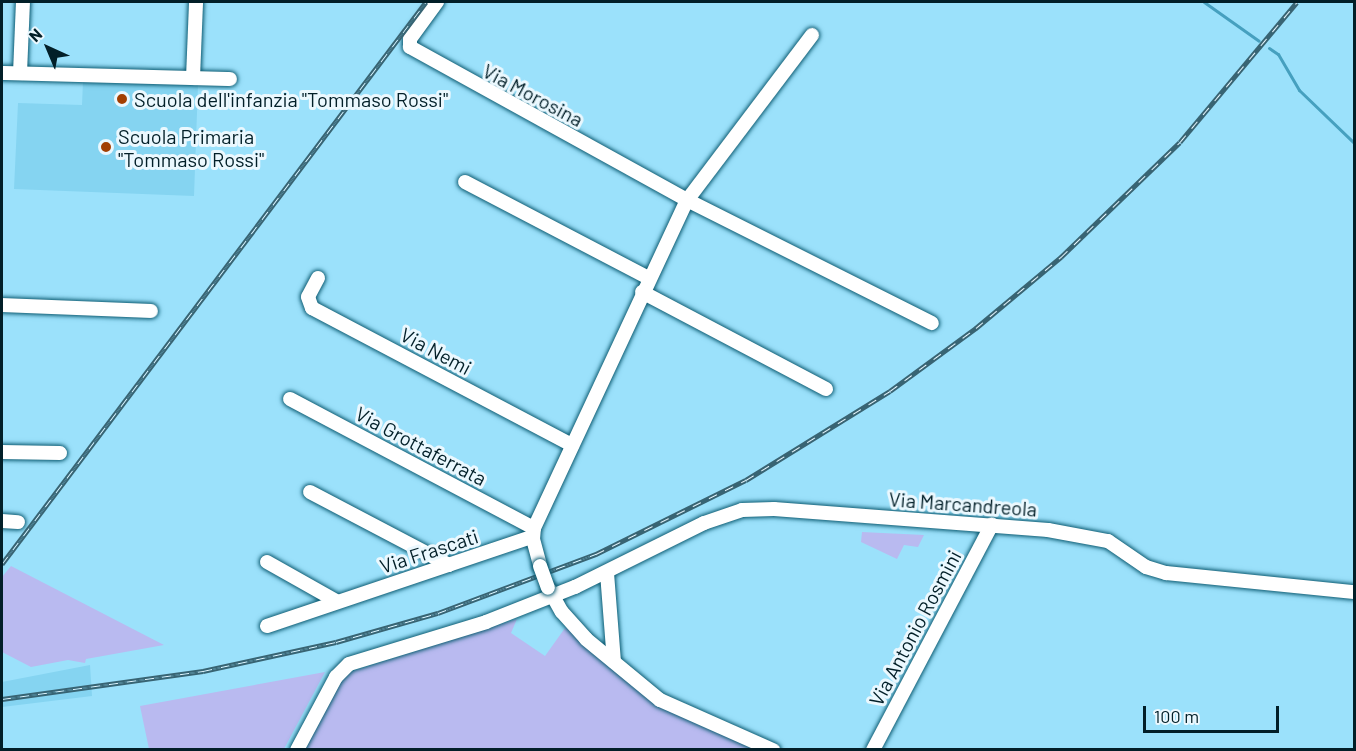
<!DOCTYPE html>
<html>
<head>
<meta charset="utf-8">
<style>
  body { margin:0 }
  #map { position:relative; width:1356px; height:751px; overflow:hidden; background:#9be1fb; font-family:Barlow,sans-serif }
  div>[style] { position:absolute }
  .built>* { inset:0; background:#85d4f1 }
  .green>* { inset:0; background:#b9baf0 }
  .stream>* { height:3px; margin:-1.5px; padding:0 1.5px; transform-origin:1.5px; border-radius:1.5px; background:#46a0bf }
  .roads { filter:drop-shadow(0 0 2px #0d5c73) drop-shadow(0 0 2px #0d5c73) }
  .minor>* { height:14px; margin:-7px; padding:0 7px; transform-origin:7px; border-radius:7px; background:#fff }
  .rail>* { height:5px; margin-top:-2.5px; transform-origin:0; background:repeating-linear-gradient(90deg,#ebf8fe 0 9px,#386473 0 18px); box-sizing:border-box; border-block:2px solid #386473 }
  .bridges { filter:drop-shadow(0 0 2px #0d5c73) drop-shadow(0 0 2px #0d5c73) }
  .minor-bridge>* { height:14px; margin:-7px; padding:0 7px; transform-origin:7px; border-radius:7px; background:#fff }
  .dots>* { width:16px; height:16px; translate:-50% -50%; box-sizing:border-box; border:3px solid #ebf8fe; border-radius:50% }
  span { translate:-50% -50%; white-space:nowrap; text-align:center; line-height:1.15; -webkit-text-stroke:6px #ebf8fe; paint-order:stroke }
  .street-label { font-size:20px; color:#021f28 }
  .poi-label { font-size:20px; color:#021f28 }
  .left { translate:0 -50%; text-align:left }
  .frame { position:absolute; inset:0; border:3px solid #021f28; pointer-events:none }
  .north { position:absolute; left:18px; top:18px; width:60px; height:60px; -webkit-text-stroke:4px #ebf8fe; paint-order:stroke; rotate:316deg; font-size:16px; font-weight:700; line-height:24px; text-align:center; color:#021f28 }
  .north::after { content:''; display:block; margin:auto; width:21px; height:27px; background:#021f28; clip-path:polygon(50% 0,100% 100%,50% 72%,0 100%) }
  .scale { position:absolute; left:1143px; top:706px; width:136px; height:27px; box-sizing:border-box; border:3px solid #021f28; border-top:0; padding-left:8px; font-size:18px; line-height:21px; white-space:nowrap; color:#021f28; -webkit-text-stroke:4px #ebf8fe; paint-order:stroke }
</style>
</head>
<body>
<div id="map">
  <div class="built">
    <div style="clip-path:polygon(83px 81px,198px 85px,194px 196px,14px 189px,18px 103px,82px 105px)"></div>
    <div style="clip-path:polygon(90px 665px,92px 696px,2px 707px,2px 682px)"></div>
  </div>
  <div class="green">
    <div style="clip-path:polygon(862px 532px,924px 535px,918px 547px,904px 545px,897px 559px,861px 542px)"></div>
    <div style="clip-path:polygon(11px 566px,164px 645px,86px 659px,85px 663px,68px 660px,31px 667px,2px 652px,2px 577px)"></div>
    <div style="clip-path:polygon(517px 619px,511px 633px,545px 656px,565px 628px,581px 634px,669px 705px,764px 750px,305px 750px,340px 683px,350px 672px)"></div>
    <div style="clip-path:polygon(325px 672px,284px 749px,149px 749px,140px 706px)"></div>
  </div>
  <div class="stream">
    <div style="left:1204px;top:2px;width:67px;rotate:35.3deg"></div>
    <div style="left:1269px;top:48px;width:11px;rotate:34deg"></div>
    <div style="left:1278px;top:54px;width:42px;rotate:59.7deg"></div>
    <div style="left:1299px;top:90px;width:76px;rotate:43.9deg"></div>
  </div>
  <div class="roads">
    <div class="minor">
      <div style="left:437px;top:2px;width:46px;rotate:126.1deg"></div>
      <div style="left:410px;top:39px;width:8px;rotate:90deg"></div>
      <div style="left:410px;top:47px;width:316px;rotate:28.9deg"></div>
      <div style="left:687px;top:200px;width:362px;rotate:115deg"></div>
      <div style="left:534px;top:528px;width:11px;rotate:95deg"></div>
      <div style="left:533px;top:539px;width:28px;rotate:75deg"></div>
      <div style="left:812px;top:35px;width:207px;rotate:127.1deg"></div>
      <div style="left:687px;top:200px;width:274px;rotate:26.7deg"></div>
      <div style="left:2px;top:73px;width:228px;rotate:1.5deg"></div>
      <div style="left:20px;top:73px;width:71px;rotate:-87.6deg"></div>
      <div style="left:193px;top:78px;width:76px;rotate:-87.7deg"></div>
      <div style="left:465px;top:182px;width:208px;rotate:27.6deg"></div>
      <div style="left:318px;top:278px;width:21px;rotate:118deg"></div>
      <div style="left:308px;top:297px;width:12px;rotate:70deg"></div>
      <div style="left:312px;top:308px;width:294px;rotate:27.8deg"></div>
      <div style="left:642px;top:292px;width:208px;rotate:27.8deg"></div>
      <div style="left:2px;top:305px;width:149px;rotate:2.3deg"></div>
      <div style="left:290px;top:399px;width:276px;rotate:27.9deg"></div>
      <div style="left:2px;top:452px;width:58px;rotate:1deg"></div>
      <div style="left:310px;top:492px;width:157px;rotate:27.7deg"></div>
      <div style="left:2px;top:521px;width:16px;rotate:4deg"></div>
      <div style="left:267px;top:562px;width:81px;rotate:29.4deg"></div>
      <div style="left:607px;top:573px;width:89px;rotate:85.5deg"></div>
      <div style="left:549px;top:589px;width:26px;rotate:61deg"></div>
      <div style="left:562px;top:612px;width:36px;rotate:48deg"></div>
      <div style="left:586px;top:639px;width:96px;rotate:39.5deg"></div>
      <div style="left:660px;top:700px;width:124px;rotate:23.9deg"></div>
      <div style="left:267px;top:626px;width:280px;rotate:-18.6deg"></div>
      <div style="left:297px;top:750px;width:83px;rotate:-61.9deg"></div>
      <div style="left:336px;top:677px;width:18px;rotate:-45deg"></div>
      <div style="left:349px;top:664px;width:143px;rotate:-17deg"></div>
      <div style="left:486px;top:622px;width:96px;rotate:-21.5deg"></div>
      <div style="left:575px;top:587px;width:144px;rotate:-26.4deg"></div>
      <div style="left:704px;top:523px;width:40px;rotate:-18.9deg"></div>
      <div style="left:742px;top:510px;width:32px;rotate:-2deg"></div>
      <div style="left:774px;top:509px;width:275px;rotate:4.4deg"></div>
      <div style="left:1048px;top:530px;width:61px;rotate:10.4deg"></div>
      <div style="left:1108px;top:541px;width:46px;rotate:34.4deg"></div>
      <div style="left:1146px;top:567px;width:21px;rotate:17deg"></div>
      <div style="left:1166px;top:573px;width:189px;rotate:5.8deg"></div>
      <div style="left:873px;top:750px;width:255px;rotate:-62.2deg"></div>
    </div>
  </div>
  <div class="rail">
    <div style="left:2px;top:564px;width:704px;rotate:-52.97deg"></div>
    <div style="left:2px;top:699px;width:203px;rotate:-7.9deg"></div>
    <div style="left:203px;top:671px;width:136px;rotate:-12.3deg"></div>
    <div style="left:336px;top:642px;width:106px;rotate:-15.9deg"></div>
    <div style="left:438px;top:613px;width:169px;rotate:-20.5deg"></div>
    <div style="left:596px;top:554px;width:167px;rotate:-26.3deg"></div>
    <div style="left:746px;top:480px;width:169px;rotate:-31.7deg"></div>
    <div style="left:890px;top:391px;width:107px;rotate:-36.2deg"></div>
    <div style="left:976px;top:328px;width:111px;rotate:-39.9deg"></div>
    <div style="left:1061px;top:257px;width:165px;rotate:-44deg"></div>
    <div style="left:1180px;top:142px;width:182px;rotate:-50.1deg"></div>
  </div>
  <div class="bridges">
    <div class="minor-bridge">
      <div style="left:540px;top:566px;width:23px;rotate:70deg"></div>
    </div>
  </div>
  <div class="dots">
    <div style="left:122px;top:99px;background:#a23f02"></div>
    <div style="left:106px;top:147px;background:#a23f02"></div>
  </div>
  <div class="street-label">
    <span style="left:533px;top:95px;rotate:28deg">Via Morosina</span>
    <span style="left:436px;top:351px;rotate:28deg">Via Nemi</span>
    <span style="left:421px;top:446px;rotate:28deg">Via Grottaferrata</span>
    <span style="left:963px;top:504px;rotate:4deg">Via Marcandreola</span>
    <span style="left:429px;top:551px;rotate:-18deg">Via Frascati</span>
    <span style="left:915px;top:628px;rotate:-62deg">Via Antonio Rosmini</span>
  </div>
  <div class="poi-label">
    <span class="left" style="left:134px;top:99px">Scuola dell'infanzia "Tommaso Rossi"</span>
    <span class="left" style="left:118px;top:148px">Scuola Primaria<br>"Tommaso Rossi"</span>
  </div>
  <div class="frame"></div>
  <div class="north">N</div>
  <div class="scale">100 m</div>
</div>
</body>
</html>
